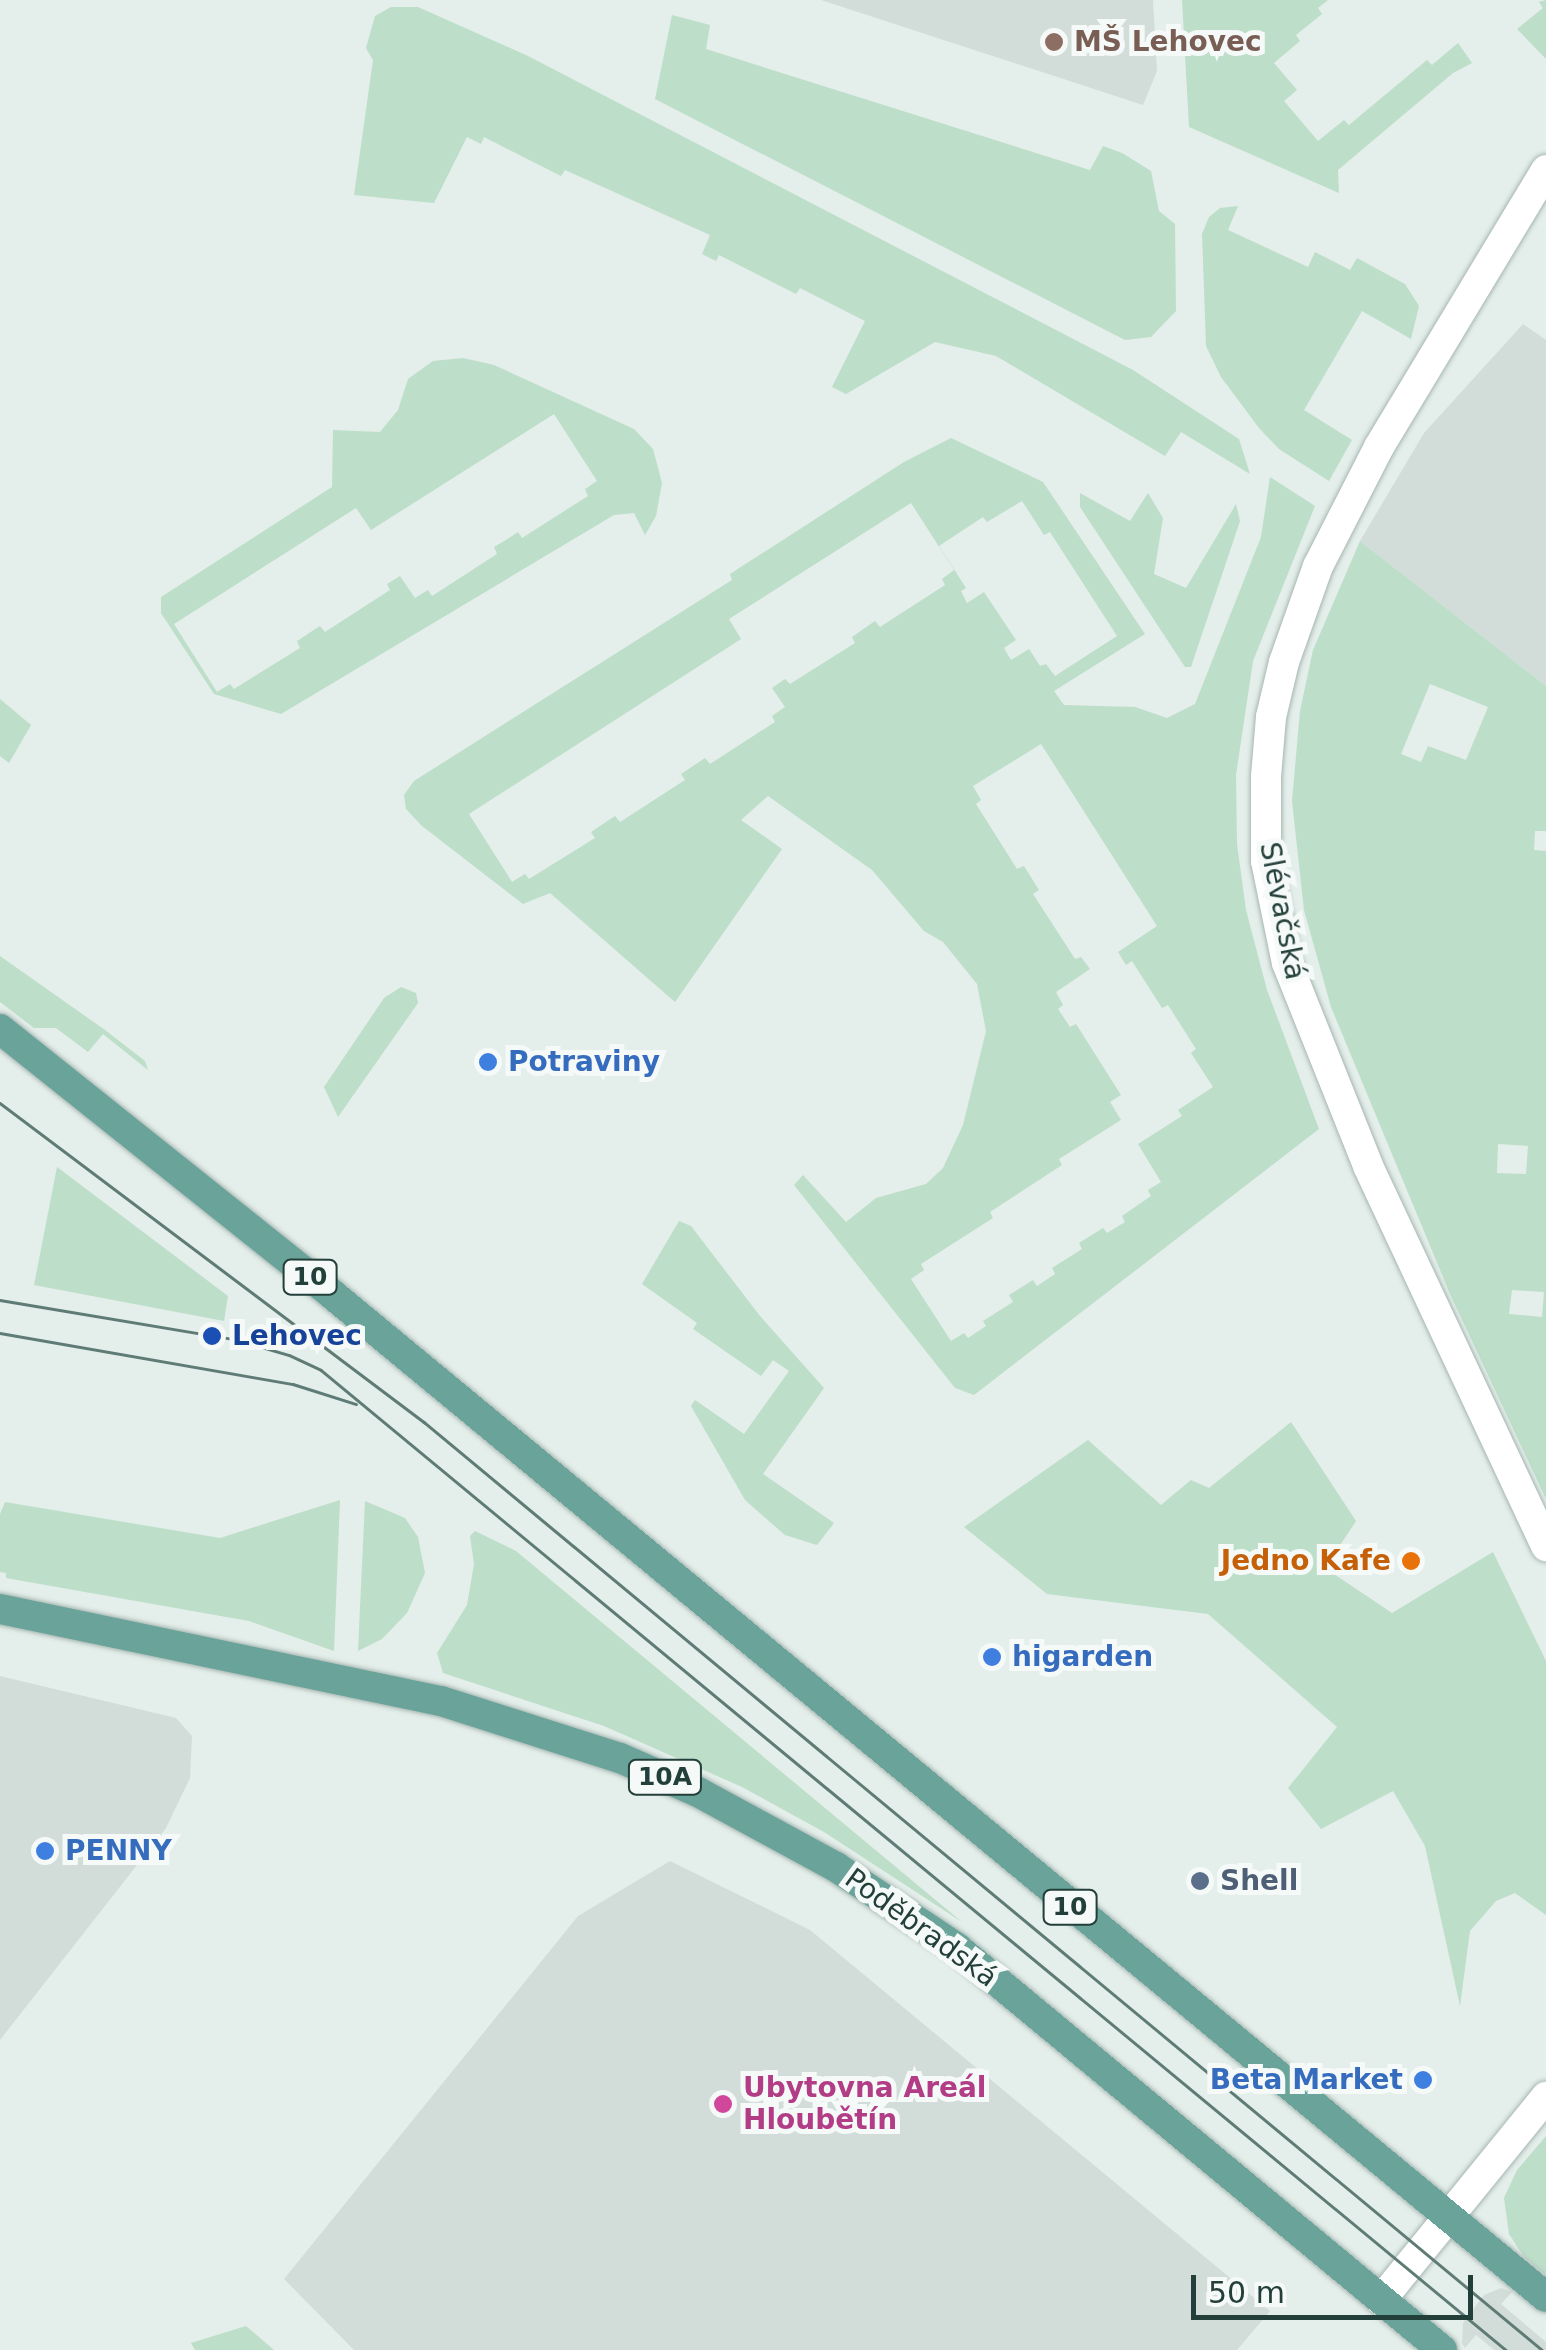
<!DOCTYPE html>
<html>
<head>
<meta charset="utf-8">
<style>
  body { margin:0 }
  #map { position:relative; width:1546px; height:2350px; overflow:hidden; background:#e4eeea; font-family:"DejaVu Sans",sans-serif }
  div>[style] { position:absolute }
  .built>* { inset:0; background:#d2ddd9 }
  .green>* { inset:0; background:#bddec9 }
  .roads { filter:drop-shadow(0 0 2px #a6b6b2) drop-shadow(0 0 2px #a6b6b2) }
  .minor>* { height:30px; margin:-15px; padding:0 15px; transform-origin:15px; border-radius:15px; background:#fff }
  .major>* { height:30px; margin:-15px; padding:0 15px; transform-origin:15px; border-radius:15px; background:#69a399 }
  .tram>* { height:2.5px; margin:-1.25px; padding:0 1.25px; transform-origin:1.25px; border-radius:1.25px; background:#5e7b75 }
  .dots>* { width:28px; height:28px; translate:-50% -50%; box-sizing:border-box; border:5px solid #f5faf8; border-radius:50% }
  span { translate:-50% -50%; white-space:nowrap; text-align:center; line-height:1.15; -webkit-text-stroke:10px #f5faf8; paint-order:stroke }
  .shield-label span { padding:2px 8px; background:#f5faf8; border:2px solid; border-radius:8px; -webkit-text-stroke-width:0 }
  .shield-label { font-size:25px; color:#233f3a; font-weight:700 }
  .education-label { font-size:28px; color:#785e54; font-weight:700 }
  .left { translate:0 -50%; text-align:left }
  .street-label { font-size:28px; color:#233f3a }
  .shop-label { font-size:28px; color:#366cbe; font-weight:700 }
  .right { translate:-100% -50%; text-align:right }
  .transit-label { font-size:28px; color:#164399; font-weight:700 }
  .food-label { font-size:28px; color:#c56008; font-weight:700 }
  .service-label { font-size:28px; color:#4e5e75; font-weight:700 }
  .hotel-label { font-size:28px; color:#b23c85; font-weight:700 }
  .scale { position:absolute; left:1191px; top:2275px; width:282px; height:45px; box-sizing:border-box; border:5px solid #233f3a; border-top:0; padding-left:12px; font-size:30px; line-height:35px; white-space:nowrap; color:#233f3a; -webkit-text-stroke:8px #f5faf8; paint-order:stroke }
</style>
</head>
<body>
<div id="map">
  <div class="built">
    <div style="clip-path:polygon(821px 0,1153px 0,1157px 71px,1143px 105px)"></div>
    <div style="clip-path:polygon(1523px 324px,1546px 340px,1546px 686px,1360px 541px,1424px 433px)"></div>
    <div style="clip-path:polygon(0 1676px,176px 1718px,192px 1736px,190px 1778px,166px 1828px,0 2040px)"></div>
    <div style="clip-path:polygon(670px 1861px,810px 1930px,1270px 2311px,1237px 2350px,354px 2350px,284px 2279px,578px 1916px)"></div>
    <div style="clip-path:polygon(1501px 2288px,1512px 2292px,1501px 2304px,1546px 2342px,1546px 2350px,1494px 2350px,1476px 2335px,1465px 2348px,1462px 2343px,1463px 2323px,1484px 2295px)"></div>
  </div>
  <div class="green">
    <div style="clip-path:polygon(1182px 0,1328px 0,1318px 8px,1322px 14px,1296px 35px,1300px 41px,1274px 63px,1297px 90px,1284px 101px,1318px 141px,1344px 120px,1349px 125px,1427px 60px,1432px 65px,1458px 43px,1472px 63px,1453px 73px,1338px 170px,1339px 193px,1189px 127px)"></div>
    <div style="clip-path:polygon(1546px 0,1546px 59px,1517px 29px,1543px 8px,1539px 2px)"></div>
    <div style="clip-path:polygon(391px 7px,418px 7px,528px 56px,1133px 370px,1239px 439px,1250px 474px,1181px 432px,1165px 456px,996px 356px,935px 342px,846px 394px,832px 387px,865px 321px,800px 288px,796px 294px,719px 255px,716px 261px,702px 254px,710px 235px,565px 170px,561px 176px,484px 137px,481px 144px,467px 137px,434px 203px,354px 195px,373px 60px,366px 48px,375px 16px)"></div>
    <div style="clip-path:polygon(672px 15px,710px 25px,706px 49px,1090px 170px,1103px 146px,1122px 153px,1151px 171px,1159px 211px,1175px 224px,1176px 311px,1151px 337px,1125px 340px,655px 99px)"></div>
    <div style="clip-path:polygon(1238px 206px,1228px 230px,1308px 267px,1315px 252px,1350px 270px,1357px 258px,1405px 284px,1419px 306px,1411px 339px,1362px 311px,1304px 410px,1352px 440px,1329px 481px,1279px 449px,1259px 428px,1221px 377px,1206px 346px,1202px 234px,1209px 217px,1220px 208px)"></div>
    <div style="clip-path:polygon(evenodd,463px 358px,494px 365px,634px 429px,653px 449px,662px 483px,656px 516px,645px 535px,634px 513px,614px 515px,281px 714px,214px 694px,161px 613px,161px 597px,332px 487px,333px 430px,380px 432px,398px 410px,408px 379px,433px 361px,463px 358px,554px 414px,597px 481px,585px 489px,588px 496px,522px 538px,518px 532px,506px 540px,494px 547px,497px 554px,432px 596px,428px 590px,415px 598px,400px 576px,387px 584px,390px 590px,325px 632px,320px 626px,297px 641px,300px 648px,234px 689px,230px 684px,217px 692px,174px 624px,356px 508px,371px 530px,554px 414px)"></div>
    <div style="clip-path:polygon(evenodd,951px 438px,1043px 482px,1145px 634px,1054px 691px,1064px 705px,1135px 707px,1167px 718px,1195px 704px,1261px 537px,1270px 477px,1315px 506px,1253px 661px,1236px 775px,1237px 844px,1246px 910px,1267px 990px,1319px 1129px,974px 1395px,955px 1388px,794px 1185px,803px 1175px,846px 1222px,876px 1198px,926px 1184px,943px 1168px,963px 1125px,986px 1031px,977px 984px,943px 942px,924px 931px,872px 870px,768px 796px,741px 820px,782px 849px,675px 1002px,550px 893px,523px 904px,422px 826px,406px 809px,404px 795px,414px 781px,732px 580px,730px 574px,904px 462px,951px 438px,1022px 501px,1044px 535px,1050px 532px,1117px 636px,1055px 676px,1046px 664px,1040px 666px,1029px 649px,1011px 660px,1004px 648px,1016px 640px,984px 592px,967px 603px,961px 591px,966px 588px,939px 546px,983px 517px,987px 522px,1022px 501px,951px 438px,911px 503px,954px 570px,942px 579px,945px 585px,880px 627px,875px 621px,852px 637px,855px 643px,790px 684px,785px 679px,772px 688px,785px 707px,772px 716px,775px 722px,710px 764px,705px 758px,681px 774px,685px 780px,620px 822px,615px 816px,591px 832px,595px 838px,529px 879px,525px 874px,512px 882px,469px 814px,741px 639px,729px 619px,911px 503px,951px 438px,1041px 744px,1157px 926px,1118px 952px,1126px 965px,1132px 961px,1162px 1008px,1168px 1005px,1196px 1049px,1191px 1053px,1213px 1087px,1178px 1110px,1182px 1116px,1138px 1144px,1161px 1182px,1148px 1190px,1151px 1196px,1122px 1216px,1125px 1222px,1107px 1233px,1103px 1228px,1079px 1243px,1082px 1249px,1052px 1268px,1055px 1274px,1037px 1286px,1033px 1280px,1009px 1295px,1013px 1302px,983px 1321px,986px 1326px,968px 1338px,964px 1333px,951px 1341px,911px 1279px,924px 1270px,921px 1264px,993px 1218px,990px 1212px,1062px 1165px,1059px 1159px,1121px 1120px,1110px 1102px,1121px 1095px,1076px 1024px,1070px 1027px,1058px 1009px,1063px 1005px,1056px 992px,1090px 969px,1081px 957px,1075px 959px,1033px 894px,1039px 890px,1024px 866px,1017px 869px,976px 804px,981px 800px,973px 786px,1041px 744px)"></div>
    <div style="clip-path:polygon(1080px 493px,1130px 521px,1148px 493px,1163px 518px,1154px 574px,1186px 588px,1236px 504px,1240px 521px,1191px 667px,1185px 667px,1080px 507px)"></div>
    <div style="clip-path:polygon(evenodd,1360px 541px,1546px 686px,1546px 831px,1535px 831px,1534px 850px,1546px 851px,1546px 1499px,1450px 1294px,1331px 1007px,1304px 910px,1292px 801px,1300px 711px,1313px 650px,1360px 541px,1430px 684px,1488px 707px,1466px 760px,1428px 746px,1421px 762px,1401px 754px,1430px 684px,1360px 541px,1498px 1144px,1528px 1146px,1526px 1174px,1497px 1173px,1498px 1144px,1360px 541px,1512px 1290px,1544px 1292px,1542px 1317px,1509px 1314px,1512px 1290px)"></div>
    <div style="clip-path:polygon(0 699px,31px 725px,9px 763px,0 756px)"></div>
    <div style="clip-path:polygon(0 956px,105px 1030px,145px 1061px,148px 1070px,103px 1034px,88px 1052px,56px 1028px,34px 1028px,0 1002px)"></div>
    <div style="clip-path:polygon(401px 987px,416px 993px,418px 1003px,338px 1117px,324px 1087px,384px 998px)"></div>
    <div style="clip-path:polygon(57px 1167px,228px 1296px,224px 1321px,34px 1285px)"></div>
    <div style="clip-path:polygon(679px 1221px,691px 1226px,760px 1316px,824px 1388px,763px 1474px,834px 1523px,817px 1545px,785px 1535px,745px 1500px,691px 1406px,695px 1400px,744px 1434px,789px 1371px,773px 1360px,761px 1376px,693px 1329px,697px 1323px,642px 1284px)"></div>
    <div style="clip-path:polygon(1291px 1422px,1356px 1521px,1325px 1568px,1392px 1613px,1493px 1552px,1546px 1661px,1546px 1915px,1515px 1893px,1496px 1901px,1470px 1931px,1460px 2006px,1425px 1846px,1393px 1791px,1321px 1829px,1288px 1788px,1337px 1727px,1208px 1614px,1047px 1594px,964px 1527px,1088px 1440px,1161px 1505px,1191px 1480px,1209px 1488px)"></div>
    <div style="clip-path:polygon(340px 1500px,334px 1651px,249px 1621px,6px 1578px,6px 1573px,0 1572px,0 1514px,5px 1502px,220px 1538px)"></div>
    <div style="clip-path:polygon(365px 1501px,405px 1518px,418px 1537px,425px 1573px,407px 1613px,382px 1639px,358px 1651px)"></div>
    <div style="clip-path:polygon(475px 1531px,516px 1551px,962px 1922px,824px 1832px,742px 1787px,604px 1726px,443px 1673px,437px 1653px,467px 1605px,474px 1564px,470px 1536px)"></div>
    <div style="clip-path:polygon(1546px 2136px,1546px 2275px,1524px 2257px,1509px 2234px,1504px 2198px,1517px 2170px)"></div>
    <div style="clip-path:polygon(246px 2326px,274px 2350px,195px 2350px,191px 2343px)"></div>
  </div>
  <div class="roads">
    <div class="minor">
      <div style="left:1546px;top:170px;width:323px;rotate:121.1deg"></div>
      <div style="left:1379px;top:447px;width:134px;rotate:117.1deg"></div>
      <div style="left:1318px;top:566px;width:102px;rotate:109.5deg"></div>
      <div style="left:1284px;top:662px;width:57px;rotate:103.3deg"></div>
      <div style="left:1271px;top:717px;width:60px;rotate:94.8deg"></div>
      <div style="left:1266px;top:777px;width:84px;rotate:90deg"></div>
      <div style="left:1266px;top:861px;width:104px;rotate:78.4deg"></div>
      <div style="left:1287px;top:963px;width:219px;rotate:68.2deg"></div>
      <div style="left:1368px;top:1166px;width:420px;rotate:64.9deg"></div>
      <div style="left:1381px;top:2300px;width:262px;rotate:-50.9deg"></div>
    </div>
    <div class="major">
      <div style="left:0;top:1029px;width:426px;rotate:38.6deg"></div>
      <div style="left:333px;top:1295px;width:1573px;rotate:39.56deg"></div>
      <div style="left:0;top:1609px;width:450px;rotate:11.8deg"></div>
      <div style="left:441px;top:1701px;width:188px;rotate:17.7deg"></div>
      <div style="left:620px;top:1758px;width:85px;rotate:23.6deg"></div>
      <div style="left:698px;top:1792px;width:157px;rotate:28.5deg"></div>
      <div style="left:836px;top:1867px;width:146px;rotate:33.8deg"></div>
      <div style="left:957px;top:1948px;width:630px;rotate:39.65deg"></div>
    </div>
  </div>
  <div class="tram">
    <div style="left:0;top:1103px;width:531px;rotate:36.96deg"></div>
    <div style="left:424px;top:1422px;width:1453px;rotate:39.69deg"></div>
    <div style="left:0;top:1300px;width:241px;rotate:9.5deg"></div>
    <div style="left:238px;top:1340px;width:53px;rotate:16.4deg"></div>
    <div style="left:289px;top:1355px;width:35px;rotate:25deg"></div>
    <div style="left:321px;top:1370px;width:1538px;rotate:39.59deg"></div>
    <div style="left:0;top:1333px;width:297px;rotate:9.9deg"></div>
    <div style="left:293px;top:1384px;width:66px;rotate:17.6deg"></div>
  </div>
  <div class="dots">
    <div style="left:1054px;top:42px;background:#8d6e63"></div>
    <div style="left:488px;top:1062px;background:#3f7fe0"></div>
    <div style="left:212px;top:1336px;background:#1a4fb4"></div>
    <div style="left:1411px;top:1561px;background:#e8710a"></div>
    <div style="left:992px;top:1657px;background:#3f7fe0"></div>
    <div style="left:45px;top:1851px;background:#3f7fe0"></div>
    <div style="left:1200px;top:1881px;background:#5c6f8a"></div>
    <div style="left:1423px;top:2080px;background:#3f7fe0"></div>
    <div style="left:723px;top:2104px;background:#d1479c"></div>
  </div>
  <div class="shield-label">
    <span style="left:310px;top:1277px">10</span>
    <span style="left:665px;top:1777px">10A</span>
    <span style="left:1070px;top:1907px">10</span>
  </div>
  <div class="education-label">
    <span class="left" style="left:1074px;top:42px">MŠ Lehovec</span>
  </div>
  <div class="street-label">
    <span style="left:1282px;top:911px;rotate:79deg">Slévačská</span>
    <span style="left:921px;top:1928px;rotate:36deg">Poděbradská</span>
  </div>
  <div class="shop-label">
    <span class="left" style="left:508px;top:1062px">Potraviny</span>
    <span class="left" style="left:1012px;top:1657px">higarden</span>
    <span class="left" style="left:65px;top:1851px">PENNY</span>
    <span class="right" style="left:1403px;top:2080px">Beta Market</span>
  </div>
  <div class="transit-label">
    <span class="left" style="left:232px;top:1336px">Lehovec</span>
  </div>
  <div class="food-label">
    <span class="right" style="left:1391px;top:1561px">Jedno Kafe</span>
  </div>
  <div class="service-label">
    <span class="left" style="left:1220px;top:1881px">Shell</span>
  </div>
  <div class="hotel-label">
    <span class="left" style="left:743px;top:2104px">Ubytovna Areál<br>Hloubětín</span>
  </div>
  <div class="scale">50 m</div>
</div>
</body>
</html>
